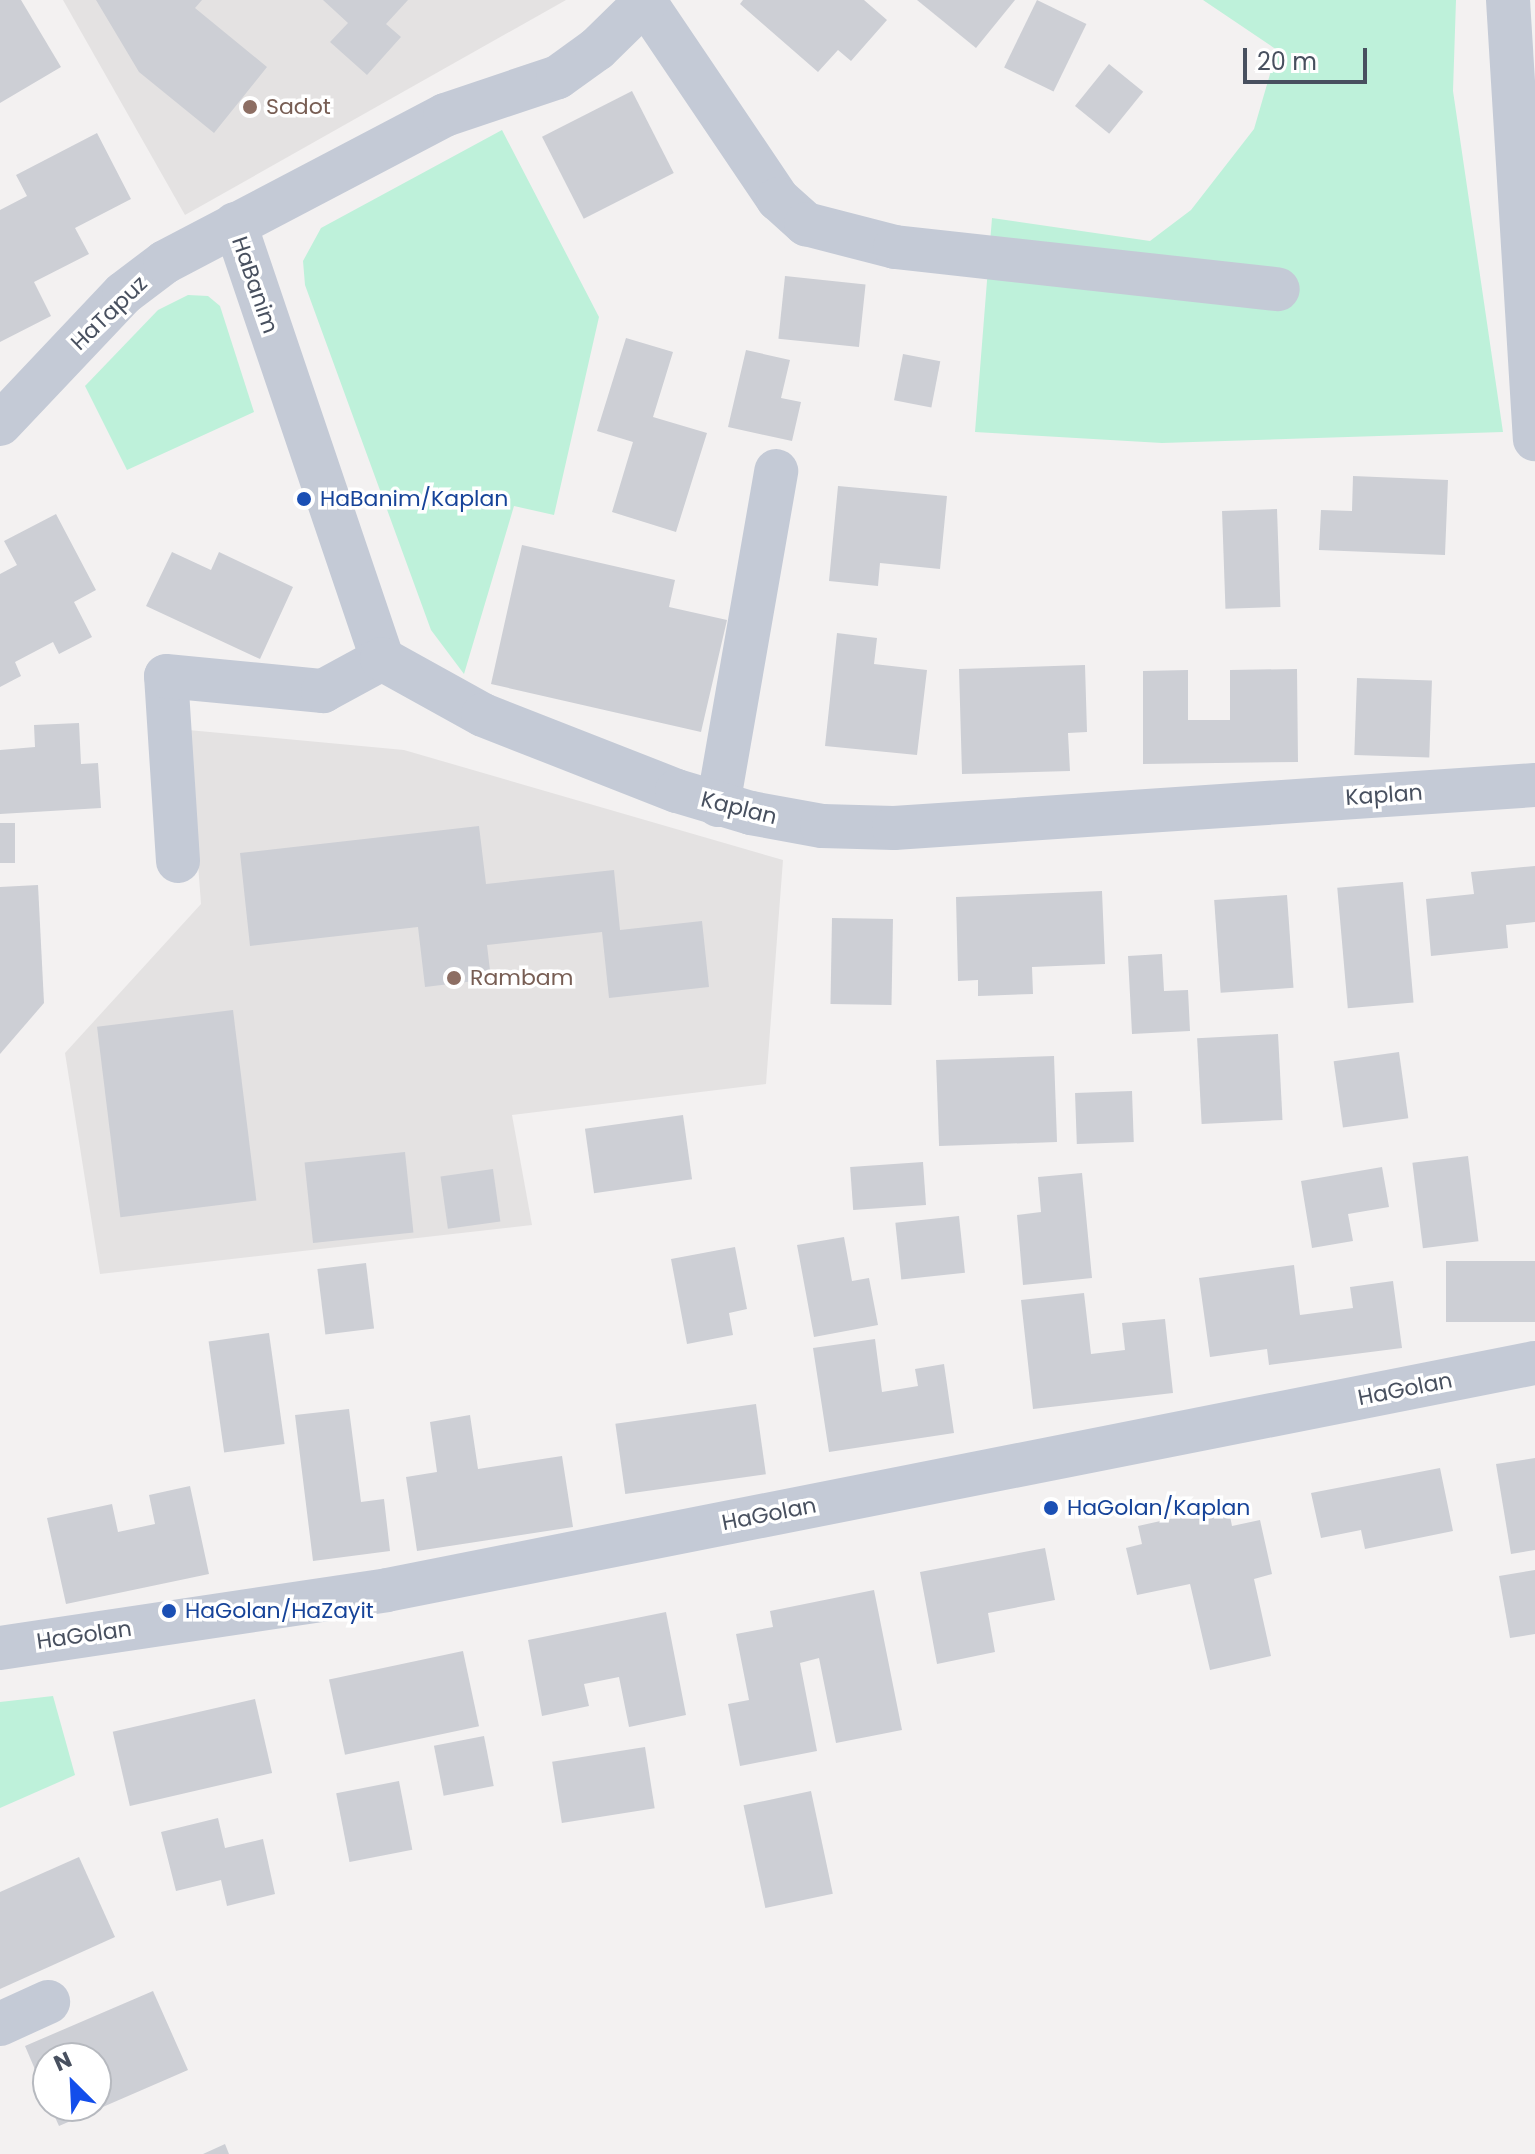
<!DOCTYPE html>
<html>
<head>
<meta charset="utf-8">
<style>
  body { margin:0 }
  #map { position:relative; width:1535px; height:2154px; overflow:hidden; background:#f3f1f1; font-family:Poppins,sans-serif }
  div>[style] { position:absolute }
  .education>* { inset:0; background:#e4e2e2 }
  .green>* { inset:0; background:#bef1da }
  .building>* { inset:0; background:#cdcfd5; transform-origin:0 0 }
  .minor>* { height:44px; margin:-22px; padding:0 22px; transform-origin:22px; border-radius:22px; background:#c4cad6 }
  .dots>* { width:22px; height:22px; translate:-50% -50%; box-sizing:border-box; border:4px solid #fff; border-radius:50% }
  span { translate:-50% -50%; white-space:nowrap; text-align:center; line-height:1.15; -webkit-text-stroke:7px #fff; paint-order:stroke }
  .education-label { font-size:22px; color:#785e54 }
  .left { translate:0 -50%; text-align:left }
  .street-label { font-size:22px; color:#48505f }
  .transit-label { font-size:22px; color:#164399 }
  .north { position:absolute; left:32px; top:2042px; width:80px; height:80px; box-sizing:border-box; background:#fff; border:2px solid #b6b9bf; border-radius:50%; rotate:336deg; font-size:22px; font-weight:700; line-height:32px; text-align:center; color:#48505f }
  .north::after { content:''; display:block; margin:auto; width:28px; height:36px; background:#134eeb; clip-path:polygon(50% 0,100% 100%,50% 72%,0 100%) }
  .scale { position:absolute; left:1243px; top:48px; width:124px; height:36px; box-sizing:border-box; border:4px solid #48505f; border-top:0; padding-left:10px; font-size:24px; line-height:28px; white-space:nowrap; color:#48505f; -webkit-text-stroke:6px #fff; paint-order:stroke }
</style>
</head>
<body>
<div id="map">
  <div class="education">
    <div style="clip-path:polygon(63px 0,566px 0,185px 215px)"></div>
    <div style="clip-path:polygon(188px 730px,404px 750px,783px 860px,766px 1084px,512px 1115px,532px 1225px,100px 1274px,65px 1053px,201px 904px)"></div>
  </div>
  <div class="green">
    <div style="clip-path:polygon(1203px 0,1456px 0,1453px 91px,1503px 432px,1162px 443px,975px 432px,992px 218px,1150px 241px,1191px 210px,1254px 129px,1277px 50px)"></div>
    <div style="clip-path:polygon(502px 130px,599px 317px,554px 515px,514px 506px,464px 674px,431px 630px,305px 285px,303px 261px,321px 228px)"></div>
    <div style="clip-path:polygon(188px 295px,208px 296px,220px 306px,254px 412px,127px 470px,85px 386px,158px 310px)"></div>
    <div style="clip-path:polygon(53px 1696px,75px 1775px,0 1808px,0 1702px)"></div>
  </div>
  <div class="building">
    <div style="clip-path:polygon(0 0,21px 0,61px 67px,0 103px)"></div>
    <div style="clip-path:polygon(96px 0,202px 0,195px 8px,267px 67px,214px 133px,139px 72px)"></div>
    <div style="clip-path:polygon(323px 0,408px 0,386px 24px,401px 37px,367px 75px,330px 42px,348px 23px)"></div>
    <div style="clip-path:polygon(743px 0,864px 0,887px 20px,851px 61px,838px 50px,818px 72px,740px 4px)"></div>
    <div style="clip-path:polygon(917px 0,1015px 0,976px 48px)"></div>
    <div style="left:1037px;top:0;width:55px;height:75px;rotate:26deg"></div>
    <div style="left:1109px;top:64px;width:44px;height:54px;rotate:39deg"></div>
    <div style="left:632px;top:91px;width:92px;height:101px;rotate:63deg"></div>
    <div style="clip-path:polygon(97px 133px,131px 199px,75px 228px,89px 254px,34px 282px,51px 316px,0 342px,0 210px,27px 196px,16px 175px)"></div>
    <div style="left:785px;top:276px;width:81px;height:63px;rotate:6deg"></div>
    <div style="clip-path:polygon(626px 338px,673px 352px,653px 417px,707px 433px,676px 532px,612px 512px,633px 442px,597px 431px)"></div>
    <div style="clip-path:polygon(746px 350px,790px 360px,781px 398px,801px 402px,792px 441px,728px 427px)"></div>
    <div style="left:903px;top:354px;width:38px;height:47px;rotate:11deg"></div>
    <div style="clip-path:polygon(1353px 476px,1448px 480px,1445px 555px,1319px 550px,1321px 510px,1352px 511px)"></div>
    <div style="clip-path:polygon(838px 486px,947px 496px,940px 569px,880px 563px,878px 586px,829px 581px)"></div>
    <div style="left:1277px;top:509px;width:98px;height:55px;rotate:88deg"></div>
    <div style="clip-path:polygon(56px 514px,96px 590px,74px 602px,92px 637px,59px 654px,53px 642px,15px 662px,21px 676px,0 687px,0 574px,17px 565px,4px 541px)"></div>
    <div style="clip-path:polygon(522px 545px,675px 580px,669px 607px,727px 620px,701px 732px,491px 684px)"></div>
    <div style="clip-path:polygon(172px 552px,211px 570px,219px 552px,293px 587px,260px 659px,146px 606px)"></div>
    <div style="clip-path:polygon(837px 633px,877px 638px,874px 664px,927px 670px,917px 755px,825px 746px)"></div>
    <div style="clip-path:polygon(1085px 665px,1087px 732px,1068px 733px,1070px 771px,962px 774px,959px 669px)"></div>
    <div style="clip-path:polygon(1297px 669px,1298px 762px,1143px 764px,1143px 671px,1188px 670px,1188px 720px,1230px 720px,1230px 670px)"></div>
    <div style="left:1357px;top:678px;width:75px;height:77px;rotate:2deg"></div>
    <div style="clip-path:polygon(79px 723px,81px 764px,98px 763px,101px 808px,0 814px,0 750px,35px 747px,34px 725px)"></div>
    <div style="left:0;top:823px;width:15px;height:40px"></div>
    <div style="clip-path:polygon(479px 826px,486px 884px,614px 870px,620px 930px,702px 921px,709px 987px,609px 998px,602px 932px,487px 945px,491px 979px,425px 987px,418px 927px,250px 946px,240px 853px)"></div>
    <div style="clip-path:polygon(1535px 866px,1535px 922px,1506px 925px,1508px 948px,1431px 956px,1426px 899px,1474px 894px,1471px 872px)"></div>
    <div style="left:1403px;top:882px;width:121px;height:66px;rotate:85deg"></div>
    <div style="clip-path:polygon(38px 885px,44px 1003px,0 1054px,0 887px)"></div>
    <div style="clip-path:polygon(1102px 891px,1105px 964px,1032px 967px,1033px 994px,978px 996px,978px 980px,958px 981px,956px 897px)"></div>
    <div style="left:1287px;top:895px;width:93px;height:73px;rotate:86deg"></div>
    <div style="left:832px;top:918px;width:61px;height:86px;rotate:1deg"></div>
    <div style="clip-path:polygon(1162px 954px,1164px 991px,1188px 990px,1190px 1031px,1132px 1034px,1128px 956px)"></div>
    <div style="left:233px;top:1010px;width:192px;height:137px;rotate:83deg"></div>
    <div style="left:1278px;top:1034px;width:86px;height:81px;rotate:87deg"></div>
    <div style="left:1399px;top:1052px;width:67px;height:66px;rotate:82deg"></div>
    <div style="left:1054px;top:1056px;width:86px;height:118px;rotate:88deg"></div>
    <div style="left:1132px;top:1091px;width:51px;height:57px;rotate:88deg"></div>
    <div style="left:683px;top:1115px;width:65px;height:99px;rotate:82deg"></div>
    <div style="left:405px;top:1152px;width:81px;height:101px;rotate:84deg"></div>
    <div style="left:1468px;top:1156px;width:86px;height:56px;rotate:83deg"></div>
    <div style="left:923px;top:1162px;width:43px;height:73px;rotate:86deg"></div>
    <div style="clip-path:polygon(1382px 1167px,1389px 1207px,1348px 1214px,1353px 1241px,1312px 1248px,1301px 1181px)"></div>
    <div style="left:493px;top:1169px;width:53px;height:53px;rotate:82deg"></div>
    <div style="clip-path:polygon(1082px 1173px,1092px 1278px,1023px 1285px,1017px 1215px,1041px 1212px,1038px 1177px)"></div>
    <div style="left:959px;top:1216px;width:57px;height:64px;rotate:84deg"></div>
    <div style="clip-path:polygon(844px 1237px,852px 1281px,869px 1278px,878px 1325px,814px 1337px,797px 1245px)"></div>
    <div style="clip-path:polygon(735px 1247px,747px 1309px,729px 1313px,733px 1335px,687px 1344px,671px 1259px)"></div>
    <div style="left:1535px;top:1261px;width:61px;height:89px;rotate:90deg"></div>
    <div style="left:366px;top:1263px;width:66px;height:49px;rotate:83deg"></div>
    <div style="clip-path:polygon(1294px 1265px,1300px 1315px,1353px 1308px,1350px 1287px,1393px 1281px,1402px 1348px,1269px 1365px,1267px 1349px,1210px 1357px,1199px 1278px)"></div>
    <div style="clip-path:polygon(1084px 1293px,1091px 1354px,1125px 1350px,1122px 1323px,1165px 1319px,1173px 1393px,1033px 1409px,1021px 1300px)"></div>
    <div style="left:269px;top:1333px;width:112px;height:61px;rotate:82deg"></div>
    <div style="clip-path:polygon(875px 1339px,882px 1392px,918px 1386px,915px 1369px,944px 1364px,954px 1433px,829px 1452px,813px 1348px)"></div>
    <div style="left:756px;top:1404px;width:71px;height:142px;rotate:82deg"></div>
    <div style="clip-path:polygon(349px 1409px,361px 1502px,384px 1499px,390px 1551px,313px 1561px,295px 1415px)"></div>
    <div style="clip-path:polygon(470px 1415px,478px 1469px,562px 1456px,573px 1527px,417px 1551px,406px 1477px,437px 1472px,430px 1422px)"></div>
    <div style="clip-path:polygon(1535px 1458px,1535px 1550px,1511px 1554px,1496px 1464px)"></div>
    <div style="clip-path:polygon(1440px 1468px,1453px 1531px,1365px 1549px,1361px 1530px,1321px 1538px,1311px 1493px)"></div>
    <div style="clip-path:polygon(190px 1486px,209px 1574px,66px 1604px,47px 1518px,112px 1504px,118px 1532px,155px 1524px,149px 1495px)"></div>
    <div style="clip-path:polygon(1228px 1506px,1232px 1526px,1260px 1520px,1272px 1574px,1254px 1579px,1271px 1656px,1210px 1670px,1190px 1584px,1137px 1595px,1126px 1548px,1142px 1544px,1138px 1526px)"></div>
    <div style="clip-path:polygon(1045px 1548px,1055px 1600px,988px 1613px,995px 1652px,937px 1664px,920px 1572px)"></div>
    <div style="clip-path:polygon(1535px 1570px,1535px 1634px,1510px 1638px,1499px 1576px)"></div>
    <div style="clip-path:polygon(874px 1590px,902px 1730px,836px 1743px,819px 1658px,800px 1663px,817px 1751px,740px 1766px,728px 1704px,749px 1700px,736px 1634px,773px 1627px,770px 1611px)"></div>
    <div style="clip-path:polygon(666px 1612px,686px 1715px,629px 1727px,619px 1677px,584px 1684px,589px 1706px,542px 1716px,528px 1640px)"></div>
    <div style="left:463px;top:1651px;width:77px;height:137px;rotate:78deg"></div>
    <div style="left:255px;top:1699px;width:76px;height:146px;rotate:77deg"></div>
    <div style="left:484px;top:1736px;width:51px;height:51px;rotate:79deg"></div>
    <div style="left:645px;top:1747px;width:62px;height:94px;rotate:81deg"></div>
    <div style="left:399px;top:1781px;width:70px;height:64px;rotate:79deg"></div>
    <div style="left:811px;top:1791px;width:105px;height:69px;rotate:78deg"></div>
    <div style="clip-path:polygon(218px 1818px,225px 1848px,263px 1839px,275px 1894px,227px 1906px,221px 1880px,176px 1891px,161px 1832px)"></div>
    <div style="clip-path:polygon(79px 1857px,115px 1937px,0 1989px,0 1892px)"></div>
    <div style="clip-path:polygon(153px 1991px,188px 2070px,59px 2126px,50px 2106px,96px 2106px,96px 2058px,48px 2058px,48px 2100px,25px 2046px)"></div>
    <div style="clip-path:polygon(225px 2144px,229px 2154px,203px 2154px)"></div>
  </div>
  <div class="minor">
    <div style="left:1508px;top:0;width:440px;rotate:86.5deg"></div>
    <div style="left:645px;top:2px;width:238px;rotate:56deg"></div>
    <div style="left:778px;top:199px;width:38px;rotate:42deg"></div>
    <div style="left:806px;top:224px;width:92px;rotate:14.5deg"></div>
    <div style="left:895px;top:247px;width:385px;rotate:6.3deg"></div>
    <div style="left:235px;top:224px;width:459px;rotate:71.3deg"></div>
    <div style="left:0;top:424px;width:180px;rotate:-46.6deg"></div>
    <div style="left:124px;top:293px;width:51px;rotate:-37.1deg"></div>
    <div style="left:165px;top:262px;width:316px;rotate:-27.7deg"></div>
    <div style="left:445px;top:115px;width:119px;rotate:-18.6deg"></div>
    <div style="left:558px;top:77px;width:48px;rotate:-35.7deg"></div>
    <div style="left:597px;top:49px;width:70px;rotate:-44.4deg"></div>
    <div style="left:718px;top:805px;width:339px;rotate:-80.1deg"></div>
    <div style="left:178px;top:861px;width:185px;rotate:-93.7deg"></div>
    <div style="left:166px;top:676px;width:158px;rotate:5.5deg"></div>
    <div style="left:323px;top:691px;width:67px;rotate:-28.5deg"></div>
    <div style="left:382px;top:659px;width:115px;rotate:29deg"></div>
    <div style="left:483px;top:715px;width:208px;rotate:21.4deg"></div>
    <div style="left:677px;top:791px;width:77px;rotate:16.6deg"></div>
    <div style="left:751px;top:813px;width:72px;rotate:10.4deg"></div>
    <div style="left:822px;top:826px;width:72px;rotate:1.6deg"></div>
    <div style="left:894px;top:828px;width:642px;rotate:-3.84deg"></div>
    <div style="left:0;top:1648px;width:391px;rotate:-8.5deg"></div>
    <div style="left:387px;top:1590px;width:1170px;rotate:-11.19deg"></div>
    <div style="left:0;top:2024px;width:53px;rotate:-24.6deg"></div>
  </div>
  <div class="dots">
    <div style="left:250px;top:107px;background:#8d6e63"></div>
    <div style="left:304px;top:499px;background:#1a4fb4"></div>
    <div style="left:454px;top:978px;background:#8d6e63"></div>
    <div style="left:1051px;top:1508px;background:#1a4fb4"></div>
    <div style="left:169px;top:1611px;background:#1a4fb4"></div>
  </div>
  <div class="education-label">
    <span class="left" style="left:266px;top:107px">Sadot</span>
    <span class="left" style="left:470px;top:978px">Rambam</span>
  </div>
  <div class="street-label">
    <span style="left:255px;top:285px;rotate:71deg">HaBanim</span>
    <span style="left:109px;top:313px;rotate:-44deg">HaTapuz</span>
    <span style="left:1384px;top:795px;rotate:-4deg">Kaplan</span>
    <span style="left:739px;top:808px;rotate:14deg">Kaplan</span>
    <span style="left:1405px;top:1389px;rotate:-11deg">HaGolan</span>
    <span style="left:769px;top:1514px;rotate:-11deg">HaGolan</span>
    <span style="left:84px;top:1635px;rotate:-8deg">HaGolan</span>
  </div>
  <div class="transit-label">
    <span class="left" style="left:320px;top:499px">HaBanim/Kaplan</span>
    <span class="left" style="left:1067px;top:1508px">HaGolan/Kaplan</span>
    <span class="left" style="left:185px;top:1611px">HaGolan/HaZayit</span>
  </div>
  <div class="north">N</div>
  <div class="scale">20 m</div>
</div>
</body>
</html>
